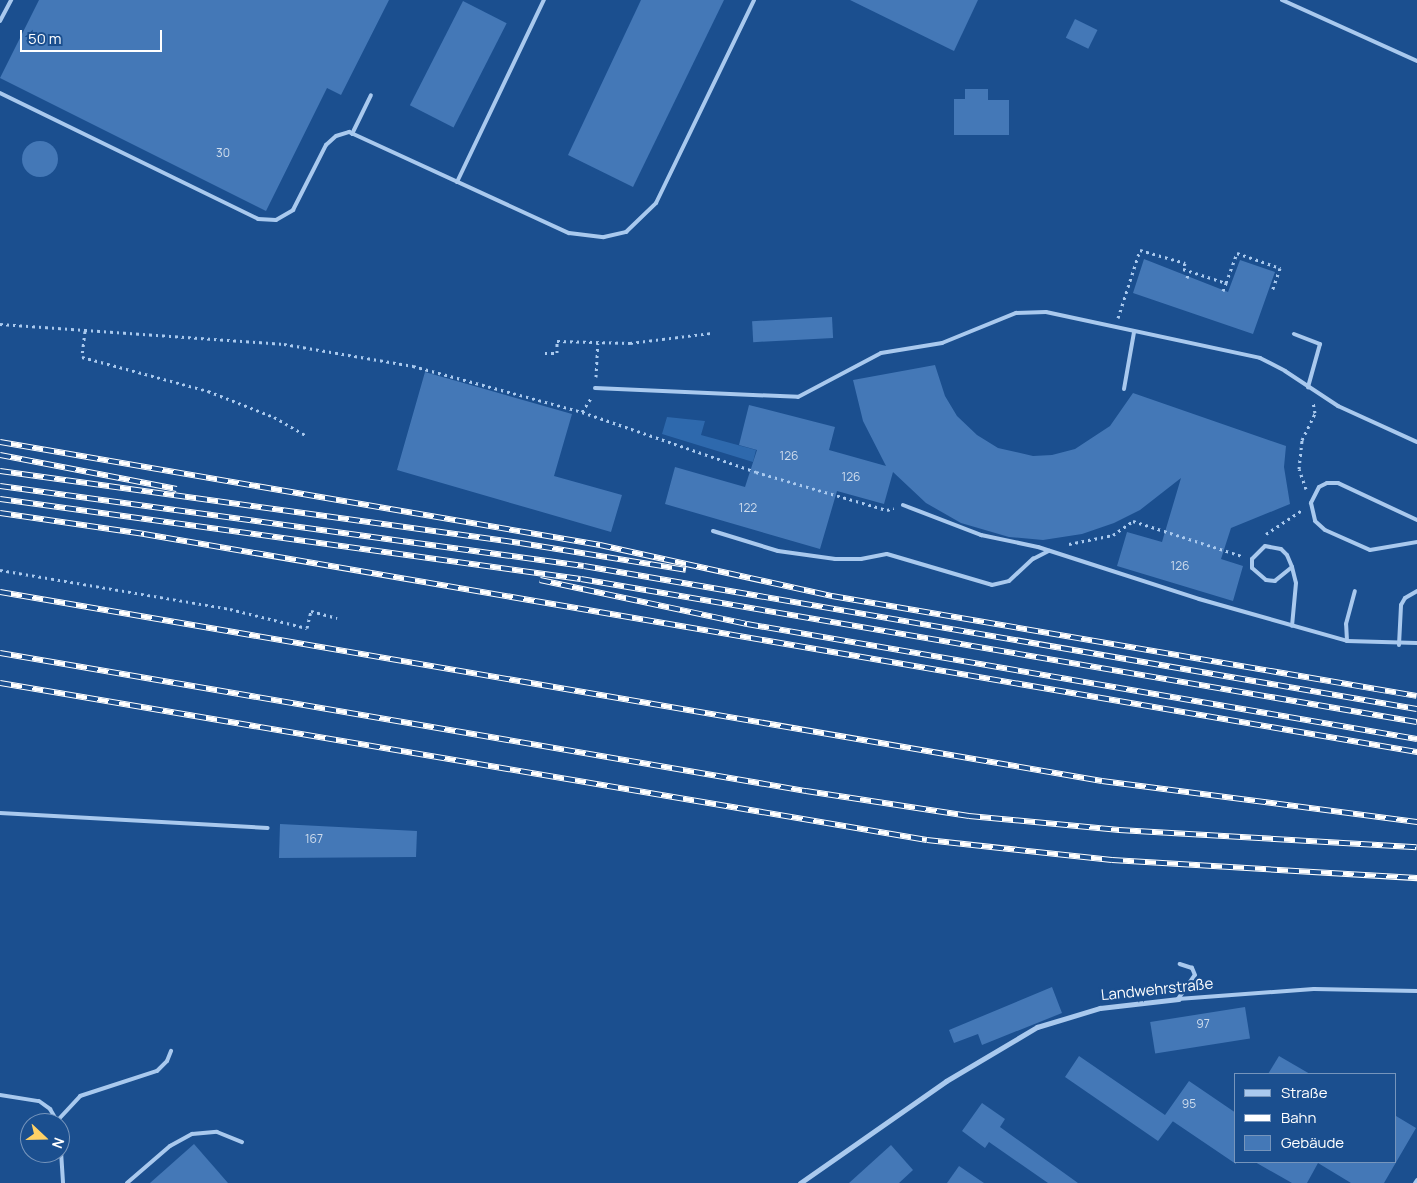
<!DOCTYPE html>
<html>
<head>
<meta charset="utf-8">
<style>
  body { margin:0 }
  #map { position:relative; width:1417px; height:1183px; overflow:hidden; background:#1b4f8f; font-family:Manrope,sans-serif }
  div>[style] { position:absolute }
  .green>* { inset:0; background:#2e69ad }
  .building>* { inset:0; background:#4478b7; transform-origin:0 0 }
  .round { border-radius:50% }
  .path>* { height:3px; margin-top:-1.5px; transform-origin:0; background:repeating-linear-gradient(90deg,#a9c9ee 0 2.5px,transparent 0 6.5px) }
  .service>* { height:4px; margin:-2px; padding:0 2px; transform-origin:2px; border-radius:2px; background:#a9c9ee }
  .minor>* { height:5px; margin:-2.5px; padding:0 2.5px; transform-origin:2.5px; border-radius:2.5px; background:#a9c9ee }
  .rail>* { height:5.5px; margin-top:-2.75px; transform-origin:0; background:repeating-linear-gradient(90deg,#1b4f8f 0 11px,#fff 0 22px); box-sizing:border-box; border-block:1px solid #fff }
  span { translate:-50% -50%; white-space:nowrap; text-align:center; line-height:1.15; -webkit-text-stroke:5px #1b4f8f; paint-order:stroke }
  .number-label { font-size:12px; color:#d0dded }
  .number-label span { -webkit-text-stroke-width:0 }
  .street-label { font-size:15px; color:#fff }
  .legend { position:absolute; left:1234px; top:1073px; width:162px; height:90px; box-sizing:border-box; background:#1b4f8f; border:1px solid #7695bc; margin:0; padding:6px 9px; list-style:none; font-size:15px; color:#fff }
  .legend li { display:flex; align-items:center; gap:10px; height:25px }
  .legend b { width:25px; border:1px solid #7695bc }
  .north { position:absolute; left:20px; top:1113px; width:50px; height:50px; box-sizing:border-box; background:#1b4f8f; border:1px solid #7695bc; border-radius:50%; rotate:111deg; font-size:14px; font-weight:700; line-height:20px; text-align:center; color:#fff }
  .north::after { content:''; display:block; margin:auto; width:18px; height:22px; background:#ffd166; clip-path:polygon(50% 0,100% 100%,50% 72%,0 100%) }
  .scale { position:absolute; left:20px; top:30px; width:142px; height:22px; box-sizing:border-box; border:2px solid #fff; border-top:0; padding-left:6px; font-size:15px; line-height:18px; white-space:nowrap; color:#fff; -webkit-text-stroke:4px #1b4f8f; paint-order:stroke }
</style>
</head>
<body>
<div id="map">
  <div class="green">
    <div style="clip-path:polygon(667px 417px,705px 421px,701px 435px,756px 450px,753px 462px,662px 434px)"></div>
  </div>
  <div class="building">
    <div style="clip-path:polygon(39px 0,389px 0,341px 95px,327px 88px,266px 211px,0 78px)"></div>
    <div style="clip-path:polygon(641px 0,724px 0,633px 187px,568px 155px)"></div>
    <div style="clip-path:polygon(850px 0,978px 0,954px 51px)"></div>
    <div style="left:463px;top:1px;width:49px;height:117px;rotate:27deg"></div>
    <div style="left:1075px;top:19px;width:25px;height:21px;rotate:26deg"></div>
    <div style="clip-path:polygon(965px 89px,988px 89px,988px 100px,1009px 100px,1009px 135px,954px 135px,954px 99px,965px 99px)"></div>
    <div class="round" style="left:22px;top:141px;width:36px;height:36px"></div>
    <div style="clip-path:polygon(1144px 259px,1228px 292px,1240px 260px,1275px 272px,1253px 334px,1133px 293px)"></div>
    <div style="left:832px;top:317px;width:21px;height:80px;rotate:87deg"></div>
    <div style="clip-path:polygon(935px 365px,945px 396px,957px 416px,977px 435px,998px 448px,1033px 456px,1052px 455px,1075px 449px,1110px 426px,1133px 393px,1286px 446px,1284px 467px,1290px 504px,1231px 528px,1221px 559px,1243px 566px,1233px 601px,1117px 566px,1127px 532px,1162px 542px,1181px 478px,1140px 510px,1114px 523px,1082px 534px,1043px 540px,1009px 537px,961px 523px,926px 503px,893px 472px,884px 504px,837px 491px,820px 549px,665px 504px,675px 467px,745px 487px,757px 450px,739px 445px,749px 405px,835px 427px,829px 450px,886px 466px,863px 421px,853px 380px)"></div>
    <div style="clip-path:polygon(425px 372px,572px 414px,554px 476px,622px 495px,611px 532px,397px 470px)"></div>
    <div style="clip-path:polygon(280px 824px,417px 831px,416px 857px,279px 858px)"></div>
    <div style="clip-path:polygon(1052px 987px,1062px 1013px,982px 1045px,978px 1034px,954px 1043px,949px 1030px)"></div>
    <div style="left:1245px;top:1007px;width:32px;height:96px;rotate:81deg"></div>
    <div style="clip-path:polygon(1079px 1056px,1165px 1115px,1189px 1081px,1236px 1113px,1236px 1164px,1168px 1118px,1173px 1121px,1158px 1141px,1065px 1077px)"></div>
    <div style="clip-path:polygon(1279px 1056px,1310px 1074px,1268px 1074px)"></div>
    <div style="clip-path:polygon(982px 1103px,1005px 1119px,1000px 1127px,1078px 1183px,1048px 1183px,989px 1142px,985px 1148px,962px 1131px)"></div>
    <div style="clip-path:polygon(1396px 1116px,1416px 1128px,1384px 1183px,1351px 1183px,1318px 1163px,1307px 1183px,1292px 1183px,1255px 1162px,1396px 1162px)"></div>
    <div style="clip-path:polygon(194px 1144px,228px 1183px,150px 1183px)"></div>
    <div style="clip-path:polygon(891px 1145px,913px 1170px,899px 1183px,849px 1183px)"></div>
    <div style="clip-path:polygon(959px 1166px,984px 1183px,947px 1183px)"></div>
  </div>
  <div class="path">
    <div style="left:1187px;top:278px;width:6px;rotate:-72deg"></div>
    <div style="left:1223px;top:291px;width:9px;rotate:-69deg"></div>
    <div style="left:1118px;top:318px;width:71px;rotate:-72.1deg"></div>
    <div style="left:1140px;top:250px;width:47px;rotate:16.1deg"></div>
    <div style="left:1185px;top:263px;width:6px;rotate:108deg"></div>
    <div style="left:1183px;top:269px;width:45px;rotate:18deg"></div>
    <div style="left:1226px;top:283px;width:32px;rotate:-70deg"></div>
    <div style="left:1237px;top:253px;width:46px;rotate:19.2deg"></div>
    <div style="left:1280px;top:268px;width:24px;rotate:109deg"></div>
    <div style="left:0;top:324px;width:285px;rotate:4deg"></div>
    <div style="left:284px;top:344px;width:131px;rotate:9.7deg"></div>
    <div style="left:413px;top:366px;width:175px;rotate:15.2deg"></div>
    <div style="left:582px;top:412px;width:184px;rotate:19deg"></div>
    <div style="left:756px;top:472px;width:136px;rotate:16.2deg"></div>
    <div style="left:887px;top:510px;width:7px;rotate:-16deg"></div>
    <div style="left:85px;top:331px;width:26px;rotate:97deg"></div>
    <div style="left:82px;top:357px;width:131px;rotate:15.1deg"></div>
    <div style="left:208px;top:391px;width:71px;rotate:21.5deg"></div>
    <div style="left:274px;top:417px;width:38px;rotate:30deg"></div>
    <div style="left:545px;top:353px;width:12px"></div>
    <div style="left:557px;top:353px;width:12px;rotate:-90deg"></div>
    <div style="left:557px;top:341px;width:73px;rotate:1.6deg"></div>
    <div style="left:630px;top:343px;width:83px;rotate:-7deg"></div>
    <div style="left:596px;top:377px;width:34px;rotate:-87deg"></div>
    <div style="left:582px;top:412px;width:17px;rotate:-57deg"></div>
    <div style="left:1306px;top:489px;width:21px;rotate:-109deg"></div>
    <div style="left:1299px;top:469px;width:29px;rotate:-84deg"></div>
    <div style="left:1302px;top:440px;width:30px;rotate:-64deg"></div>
    <div style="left:1315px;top:413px;width:11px;rotate:-100deg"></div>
    <div style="left:1266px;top:534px;width:43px;rotate:-33.7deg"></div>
    <div style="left:1069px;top:544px;width:45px;rotate:-11.6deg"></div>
    <div style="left:1113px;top:535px;width:24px;rotate:-35deg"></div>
    <div style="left:1133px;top:521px;width:114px;rotate:17.8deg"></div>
    <div style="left:0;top:570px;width:233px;rotate:9.6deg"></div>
    <div style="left:230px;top:609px;width:79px;rotate:13.9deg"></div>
    <div style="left:307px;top:628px;width:17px;rotate:-77deg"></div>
    <div style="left:311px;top:611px;width:27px;rotate:15deg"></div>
  </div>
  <div class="service">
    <div style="left:1282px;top:0;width:148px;rotate:24.3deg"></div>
    <div style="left:0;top:21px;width:24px;rotate:-62deg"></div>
    <div style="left:0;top:93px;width:287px;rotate:26deg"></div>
    <div style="left:258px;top:219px;width:18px;rotate:3deg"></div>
    <div style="left:276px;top:220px;width:20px;rotate:-30deg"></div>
    <div style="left:293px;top:210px;width:73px;rotate:-63.1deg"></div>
    <div style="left:326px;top:145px;width:13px;rotate:-42deg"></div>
    <div style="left:336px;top:136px;width:14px;rotate:-17deg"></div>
    <div style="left:349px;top:132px;width:242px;rotate:24.7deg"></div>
    <div style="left:569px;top:233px;width:35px;rotate:7deg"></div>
    <div style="left:604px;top:237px;width:23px;rotate:-13deg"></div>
    <div style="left:626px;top:232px;width:42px;rotate:-44deg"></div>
    <div style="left:656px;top:203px;width:225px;rotate:-64.2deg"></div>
    <div style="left:352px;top:134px;width:43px;rotate:-64deg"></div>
    <div style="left:457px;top:182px;width:202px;rotate:-64.5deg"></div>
    <div style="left:1294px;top:334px;width:28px;rotate:21deg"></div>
    <div style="left:1320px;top:344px;width:45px;rotate:105.6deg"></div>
    <div style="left:595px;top:388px;width:203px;rotate:2.5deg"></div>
    <div style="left:798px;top:397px;width:94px;rotate:-27.9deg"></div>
    <div style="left:881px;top:353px;width:62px;rotate:-9.3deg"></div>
    <div style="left:942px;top:343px;width:80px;rotate:-22.1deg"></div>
    <div style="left:1016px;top:313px;width:30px;rotate:-2deg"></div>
    <div style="left:1046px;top:312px;width:219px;rotate:12.1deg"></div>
    <div style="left:1260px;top:358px;width:28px;rotate:27deg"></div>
    <div style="left:1285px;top:371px;width:64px;rotate:33.4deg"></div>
    <div style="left:1338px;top:406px;width:87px;rotate:24.5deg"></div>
    <div style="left:1124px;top:389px;width:58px;rotate:-80deg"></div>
    <div style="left:903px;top:505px;width:84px;rotate:21deg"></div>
    <div style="left:981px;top:535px;width:58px;rotate:11.9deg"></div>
    <div style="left:1038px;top:547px;width:169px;rotate:17.9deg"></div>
    <div style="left:1199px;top:599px;width:154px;rotate:15.8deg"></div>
    <div style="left:1347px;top:641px;width:70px;rotate:1.6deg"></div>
    <div style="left:1417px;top:520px;width:87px;rotate:-154.9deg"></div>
    <div style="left:1338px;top:483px;width:11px;rotate:180deg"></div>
    <div style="left:1327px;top:483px;width:9px;rotate:153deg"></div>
    <div style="left:1319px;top:487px;width:18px;rotate:117deg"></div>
    <div style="left:1311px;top:503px;width:18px;rotate:77deg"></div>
    <div style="left:1315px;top:521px;width:13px;rotate:42deg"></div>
    <div style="left:1325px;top:530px;width:49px;rotate:24deg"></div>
    <div style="left:1370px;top:550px;width:48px;rotate:-9.7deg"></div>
    <div style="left:713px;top:531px;width:68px;rotate:17.1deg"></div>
    <div style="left:778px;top:551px;width:58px;rotate:8deg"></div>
    <div style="left:835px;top:559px;width:26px"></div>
    <div style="left:861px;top:559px;width:26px;rotate:-11deg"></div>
    <div style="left:887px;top:554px;width:109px;rotate:16.4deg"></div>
    <div style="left:992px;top:585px;width:17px;rotate:-13deg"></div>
    <div style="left:1009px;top:581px;width:33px;rotate:-43deg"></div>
    <div style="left:1033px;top:559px;width:18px;rotate:-27deg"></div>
    <div style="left:1292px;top:567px;width:22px;rotate:141deg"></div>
    <div style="left:1275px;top:581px;width:9px;rotate:-174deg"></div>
    <div style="left:1266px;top:580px;width:18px;rotate:-139deg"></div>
    <div style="left:1252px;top:568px;width:9px;rotate:-90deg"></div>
    <div style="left:1252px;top:559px;width:18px;rotate:-45deg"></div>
    <div style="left:1265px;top:546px;width:16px;rotate:11deg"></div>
    <div style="left:1281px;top:549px;width:8px;rotate:45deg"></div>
    <div style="left:1287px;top:555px;width:13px;rotate:67deg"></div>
    <div style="left:1292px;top:567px;width:16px;rotate:76deg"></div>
    <div style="left:1296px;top:583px;width:43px;rotate:95.3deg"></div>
    <div style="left:1347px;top:641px;width:17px;rotate:-93deg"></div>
    <div style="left:1346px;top:624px;width:34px;rotate:-75deg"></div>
    <div style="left:1399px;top:645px;width:40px;rotate:-87.1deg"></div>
    <div style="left:1401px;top:605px;width:8px;rotate:-60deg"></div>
    <div style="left:1405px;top:598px;width:14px;rotate:-30deg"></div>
    <div style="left:0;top:813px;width:268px;rotate:3.2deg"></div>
    <div style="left:1178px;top:999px;width:136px;rotate:-4.2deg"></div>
    <div style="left:1314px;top:989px;width:103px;rotate:1.1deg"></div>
    <div style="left:1178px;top:999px;width:29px;rotate:-55deg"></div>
    <div style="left:1195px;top:975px;width:8px;rotate:-113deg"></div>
    <div style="left:1192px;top:968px;width:13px;rotate:-162deg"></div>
    <div style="left:0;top:1095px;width:39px;rotate:9deg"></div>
    <div style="left:39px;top:1101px;width:14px;rotate:36deg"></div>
    <div style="left:50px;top:1109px;width:14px;rotate:60deg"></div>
    <div style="left:57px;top:1121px;width:34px;rotate:-47deg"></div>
    <div style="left:80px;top:1096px;width:81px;rotate:-18deg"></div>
    <div style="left:157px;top:1071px;width:14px;rotate:-45deg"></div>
    <div style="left:167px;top:1061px;width:11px;rotate:-68deg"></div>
    <div style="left:60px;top:1136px;width:47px;rotate:86.3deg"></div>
    <div style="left:127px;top:1183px;width:57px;rotate:-40.7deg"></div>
    <div style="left:170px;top:1146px;width:25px;rotate:-29deg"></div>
    <div style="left:192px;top:1134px;width:25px;rotate:-5deg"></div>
    <div style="left:217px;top:1132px;width:27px;rotate:22deg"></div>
  </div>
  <div class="minor">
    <div style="left:800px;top:1183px;width:178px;rotate:-34.9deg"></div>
    <div style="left:946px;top:1081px;width:106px;rotate:-30.7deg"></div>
    <div style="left:1037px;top:1027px;width:66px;rotate:-16.8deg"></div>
    <div style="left:1100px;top:1008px;width:79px;rotate:-6.6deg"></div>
    <div style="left:1415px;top:1183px;width:4px;rotate:-56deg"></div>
  </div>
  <div class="rail">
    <div style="left:0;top:442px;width:609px;rotate:9.74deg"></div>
    <div style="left:600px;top:545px;width:238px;rotate:12.4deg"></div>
    <div style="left:832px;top:596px;width:593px;rotate:9.7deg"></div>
    <div style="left:0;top:455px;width:180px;rotate:10.9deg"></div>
    <div style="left:0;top:471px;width:525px;rotate:7.88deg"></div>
    <div style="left:520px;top:543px;width:168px;rotate:9.2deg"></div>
    <div style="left:0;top:486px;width:589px;rotate:7.8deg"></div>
    <div style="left:584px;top:566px;width:845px;rotate:9.74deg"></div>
    <div style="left:0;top:499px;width:586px;rotate:7.84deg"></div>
    <div style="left:581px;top:579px;width:848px;rotate:9.71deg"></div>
    <div style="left:0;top:513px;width:146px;rotate:8.3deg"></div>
    <div style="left:144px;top:534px;width:1292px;rotate:9.72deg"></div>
    <div style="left:540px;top:580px;width:212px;rotate:12deg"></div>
    <div style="left:747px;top:624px;width:680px;rotate:9.74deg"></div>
    <div style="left:0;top:592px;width:1118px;rotate:9.73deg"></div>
    <div style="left:1102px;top:781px;width:318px;rotate:7.4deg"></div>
    <div style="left:0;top:653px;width:818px;rotate:9.72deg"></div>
    <div style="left:806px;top:791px;width:165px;rotate:8.7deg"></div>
    <div style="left:969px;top:816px;width:151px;rotate:5.3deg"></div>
    <div style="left:1119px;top:830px;width:298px;rotate:3.3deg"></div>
    <div style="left:0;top:683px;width:940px;rotate:9.61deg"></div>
    <div style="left:927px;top:840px;width:186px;rotate:6.2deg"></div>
    <div style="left:1112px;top:860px;width:306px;rotate:3.4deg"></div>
  </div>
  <div class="number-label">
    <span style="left:223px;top:153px">30</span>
    <span style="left:789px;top:456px">126</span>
    <span style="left:851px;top:477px">126</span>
    <span style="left:748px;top:508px">122</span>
    <span style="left:1180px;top:566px">126</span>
    <span style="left:314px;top:839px">167</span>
    <span style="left:1203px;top:1024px">97</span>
    <span style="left:1189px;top:1104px">95</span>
  </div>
  <div class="street-label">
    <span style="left:1157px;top:989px;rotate:-6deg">Landwehrstraße</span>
  </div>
  <ul class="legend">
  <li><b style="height:6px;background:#a9c9ee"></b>Straße</li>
  <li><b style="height:6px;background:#fff"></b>Bahn</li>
  <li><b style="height:14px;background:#4478b7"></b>Gebäude</li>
  </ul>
  <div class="north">N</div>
  <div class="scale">50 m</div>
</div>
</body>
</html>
